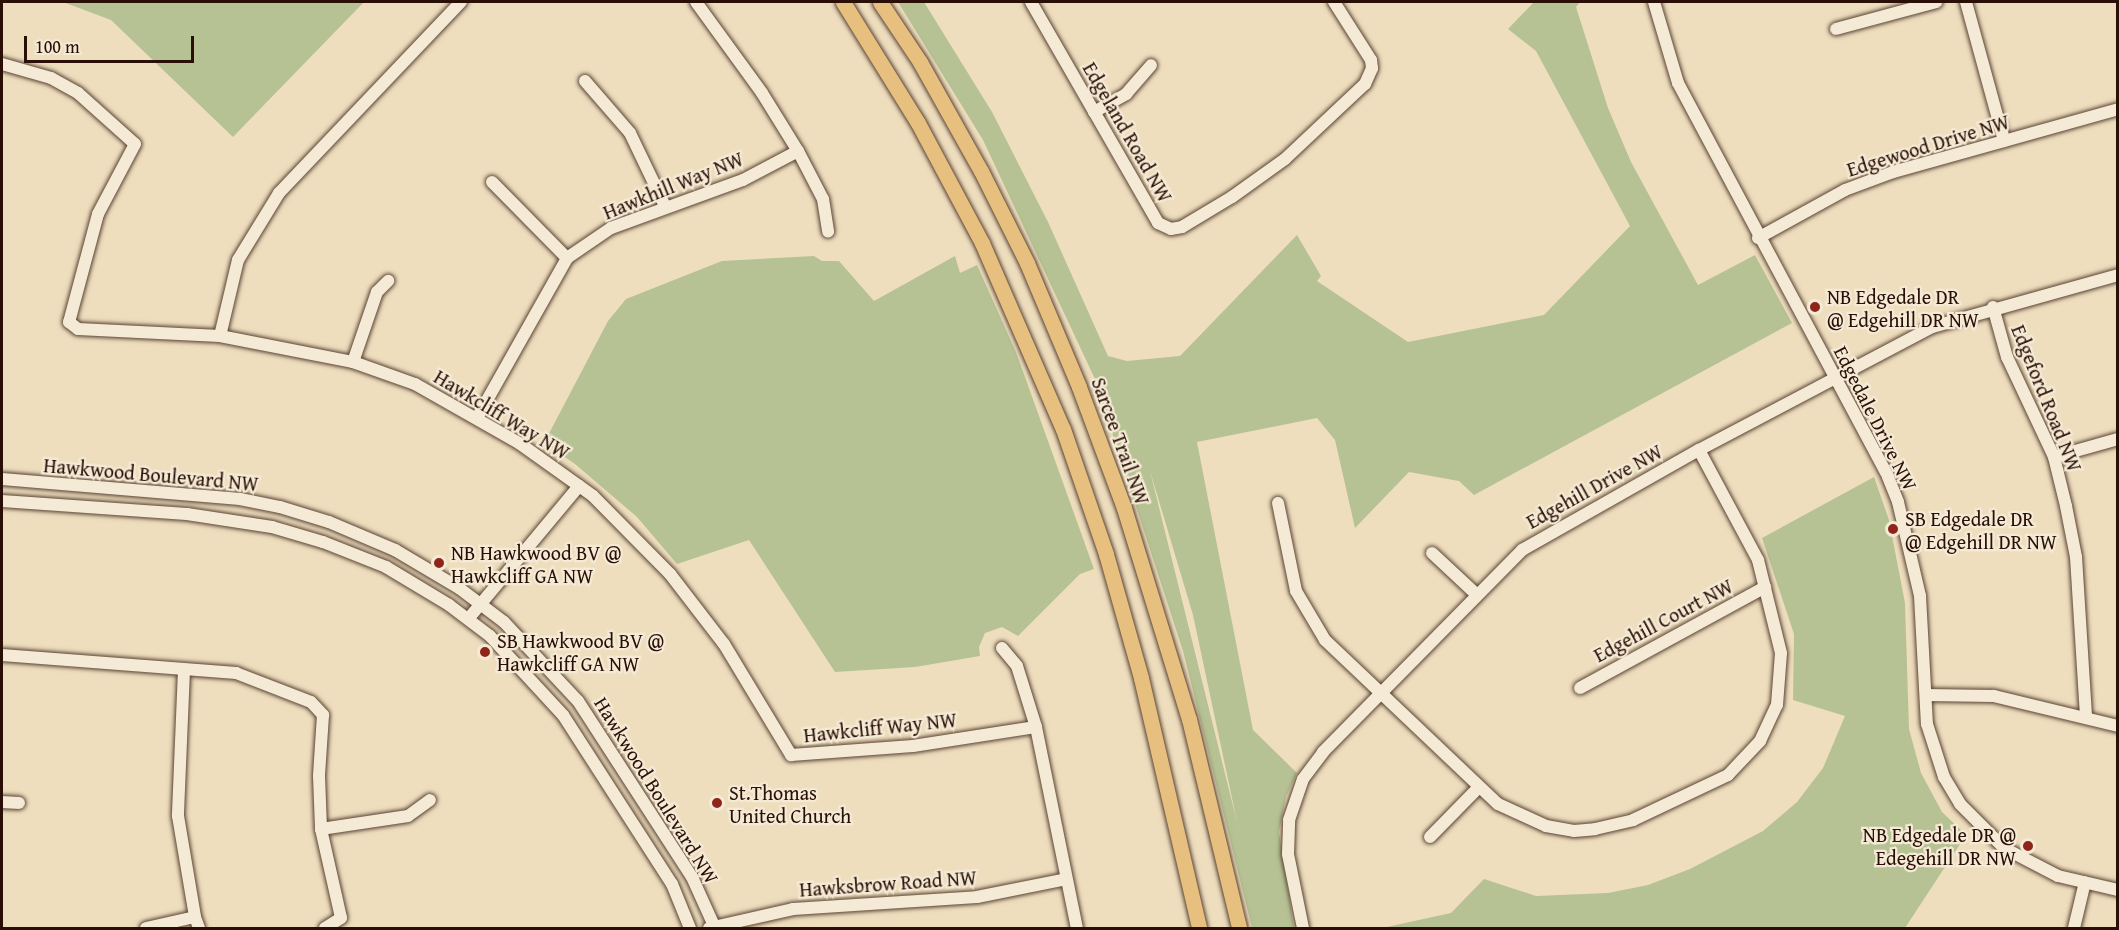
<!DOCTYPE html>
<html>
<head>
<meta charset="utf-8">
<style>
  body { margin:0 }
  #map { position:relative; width:2119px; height:930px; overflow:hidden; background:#eedebe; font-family:"Gentium Book Plus",serif }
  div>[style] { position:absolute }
  .green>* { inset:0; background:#b6c293 }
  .roads { filter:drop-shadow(0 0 2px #5a4334) drop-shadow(0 0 2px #5a4334) }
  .minor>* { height:12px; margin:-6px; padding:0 6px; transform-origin:6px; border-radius:6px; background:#f4ead5 }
  .major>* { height:15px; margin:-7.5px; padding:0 7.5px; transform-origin:7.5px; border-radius:7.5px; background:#e7bf7f }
  .dots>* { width:16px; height:16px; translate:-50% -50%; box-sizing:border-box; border:3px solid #f4ead5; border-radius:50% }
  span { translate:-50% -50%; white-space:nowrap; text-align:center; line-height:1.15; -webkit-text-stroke:4.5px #f4ead5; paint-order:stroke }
  .street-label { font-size:20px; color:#290f06 }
  .poi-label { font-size:20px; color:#290f06 }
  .left { translate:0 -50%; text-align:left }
  .right { translate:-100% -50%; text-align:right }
  .frame { position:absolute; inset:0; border:3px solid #290f06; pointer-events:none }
  .scale { position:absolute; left:24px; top:36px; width:170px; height:27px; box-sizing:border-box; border:3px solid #290f06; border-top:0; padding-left:8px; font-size:18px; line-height:21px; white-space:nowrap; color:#290f06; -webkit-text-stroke:4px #f4ead5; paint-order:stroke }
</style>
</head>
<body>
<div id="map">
  <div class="green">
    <div style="clip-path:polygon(63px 2px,364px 2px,233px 137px,111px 20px)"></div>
    <div style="clip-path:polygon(evenodd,898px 2px,924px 2px,992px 112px,1048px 222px,1108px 356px,1127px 361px,1180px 356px,1297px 235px,1321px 276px,1317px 281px,1408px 342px,1544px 315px,1630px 226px,1536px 51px,1508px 29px,1534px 2px,1580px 2px,1576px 7px,1608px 108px,1631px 162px,1698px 285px,1755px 255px,1792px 323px,1474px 495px,1459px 481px,1409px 472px,1355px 528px,1335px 440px,1317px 418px,1197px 442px,1253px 730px,1297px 773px,1286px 797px,1279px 832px,1294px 928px,1252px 928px,1183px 651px,1094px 377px,983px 140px,898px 2px,1150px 471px,1193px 615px,1239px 831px,1239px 830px,1150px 471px)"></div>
    <div style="clip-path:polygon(814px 256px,822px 261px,839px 261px,874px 301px,955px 256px,960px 273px,977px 265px,1016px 352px,1094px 569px,1080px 574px,1018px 636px,1002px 627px,985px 633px,979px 647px,980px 656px,915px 667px,835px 672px,749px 540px,677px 564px,637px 517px,575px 464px,544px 443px,608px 321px,626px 299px,722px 261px)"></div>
    <div style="clip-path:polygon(1874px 477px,1889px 520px,1905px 603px,1909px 729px,1921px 773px,1942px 812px,1966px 835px,1905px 928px,1382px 928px,1451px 913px,1484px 879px,1536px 896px,1608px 893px,1648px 885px,1690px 869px,1763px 831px,1797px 802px,1823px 768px,1845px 716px,1793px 700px,1794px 634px,1762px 538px)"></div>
  </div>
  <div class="roads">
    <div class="minor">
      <div style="left:696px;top:2px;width:112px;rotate:54deg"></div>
      <div style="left:762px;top:93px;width:68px;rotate:58.2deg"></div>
      <div style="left:798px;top:151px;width:54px;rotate:62.5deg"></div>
      <div style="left:823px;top:199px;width:33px;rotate:81deg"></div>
      <div style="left:1031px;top:2px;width:255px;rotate:60.1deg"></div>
      <div style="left:1158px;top:223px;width:14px;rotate:25deg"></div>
      <div style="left:1171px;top:229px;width:11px;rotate:-10deg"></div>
      <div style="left:1182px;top:227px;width:58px;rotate:-31deg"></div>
      <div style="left:1232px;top:197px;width:65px;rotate:-35.6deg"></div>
      <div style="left:1285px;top:159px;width:110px;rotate:-43.2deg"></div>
      <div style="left:1365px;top:84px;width:17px;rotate:-66deg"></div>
      <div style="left:1372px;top:68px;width:8px;rotate:-97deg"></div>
      <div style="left:1371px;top:60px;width:69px;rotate:-122.5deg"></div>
      <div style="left:1654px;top:2px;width:84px;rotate:73.5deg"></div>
      <div style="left:1678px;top:83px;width:446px;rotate:61.9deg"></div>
      <div style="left:1888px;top:477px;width:27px;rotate:68deg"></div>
      <div style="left:1898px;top:502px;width:97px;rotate:76.8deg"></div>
      <div style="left:1920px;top:596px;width:128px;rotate:86.9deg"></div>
      <div style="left:1927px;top:724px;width:56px;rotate:72.2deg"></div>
      <div style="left:1944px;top:777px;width:31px;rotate:59deg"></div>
      <div style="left:1960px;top:804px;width:62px;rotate:45deg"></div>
      <div style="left:2004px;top:848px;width:61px;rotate:27.4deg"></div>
      <div style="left:2058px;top:876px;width:62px;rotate:13.1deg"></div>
      <div style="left:1966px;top:2px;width:144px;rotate:74.7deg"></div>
      <div style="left:1836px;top:29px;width:104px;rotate:-15.1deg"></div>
      <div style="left:2px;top:64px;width:51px;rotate:15.9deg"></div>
      <div style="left:51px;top:78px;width:31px;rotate:29deg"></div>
      <div style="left:78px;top:93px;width:76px;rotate:41.8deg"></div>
      <div style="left:135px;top:144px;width:79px;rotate:117.9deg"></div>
      <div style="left:98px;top:214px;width:112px;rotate:105deg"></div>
      <div style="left:69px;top:322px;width:11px;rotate:38deg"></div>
      <div style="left:78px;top:329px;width:142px;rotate:2.8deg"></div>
      <div style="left:220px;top:336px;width:136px;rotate:11.1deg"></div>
      <div style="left:353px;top:362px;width:66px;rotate:19.5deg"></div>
      <div style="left:415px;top:384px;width:120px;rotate:29.6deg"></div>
      <div style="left:519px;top:443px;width:91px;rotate:35.6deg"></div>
      <div style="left:593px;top:496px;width:110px;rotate:45.4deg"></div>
      <div style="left:670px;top:574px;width:88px;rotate:52.4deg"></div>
      <div style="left:724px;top:644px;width:130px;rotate:58.9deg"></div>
      <div style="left:791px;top:755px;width:122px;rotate:-4.2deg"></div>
      <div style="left:913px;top:746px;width:124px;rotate:-8.8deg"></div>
      <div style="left:585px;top:81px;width:69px;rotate:49.1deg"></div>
      <div style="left:630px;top:133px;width:81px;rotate:64.4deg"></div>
      <div style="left:1094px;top:112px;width:37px;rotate:-29deg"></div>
      <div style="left:1126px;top:94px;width:38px;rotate:-49deg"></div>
      <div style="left:492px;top:182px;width:107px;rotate:45.4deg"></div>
      <div style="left:1758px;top:238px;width:99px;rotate:-28.9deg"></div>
      <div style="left:1845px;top:190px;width:51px;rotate:-20.6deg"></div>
      <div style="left:1893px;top:172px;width:234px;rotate:-15.6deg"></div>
      <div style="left:1993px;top:307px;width:52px;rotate:74.4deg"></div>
      <div style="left:2007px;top:357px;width:110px;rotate:64.8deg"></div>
      <div style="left:2054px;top:457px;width:50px;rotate:76.2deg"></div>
      <div style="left:2066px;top:506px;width:52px;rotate:78.9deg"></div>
      <div style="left:2076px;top:557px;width:161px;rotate:86.4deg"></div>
      <div style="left:220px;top:336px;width:78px;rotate:-76.7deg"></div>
      <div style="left:238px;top:260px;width:79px;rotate:-58.5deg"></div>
      <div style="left:279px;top:193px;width:264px;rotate:-46.4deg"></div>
      <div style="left:353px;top:362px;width:74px;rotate:-71.1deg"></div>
      <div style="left:377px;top:292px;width:16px;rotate:-45deg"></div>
      <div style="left:477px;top:418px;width:184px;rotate:-60.6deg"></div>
      <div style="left:567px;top:258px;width:53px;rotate:-34.3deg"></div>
      <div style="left:611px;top:228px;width:140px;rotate:-20deg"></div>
      <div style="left:743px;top:180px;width:62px;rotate:-27.8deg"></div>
      <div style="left:2054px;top:457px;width:66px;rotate:-15.7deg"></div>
      <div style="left:2px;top:479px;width:239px;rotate:4.8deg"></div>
      <div style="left:240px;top:499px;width:41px;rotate:11.3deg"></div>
      <div style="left:280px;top:507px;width:51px;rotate:17deg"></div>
      <div style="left:329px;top:522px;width:72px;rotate:23deg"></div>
      <div style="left:395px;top:550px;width:74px;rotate:30.7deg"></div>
      <div style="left:459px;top:588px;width:56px;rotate:37.1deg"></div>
      <div style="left:504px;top:622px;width:108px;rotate:46.9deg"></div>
      <div style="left:578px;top:701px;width:210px;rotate:57.1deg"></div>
      <div style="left:692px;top:877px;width:56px;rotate:65.7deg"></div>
      <div style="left:2px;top:501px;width:185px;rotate:4deg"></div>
      <div style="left:187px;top:514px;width:86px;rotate:8.7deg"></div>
      <div style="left:272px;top:527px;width:53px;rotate:16.4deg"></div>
      <div style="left:323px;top:542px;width:68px;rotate:21.6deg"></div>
      <div style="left:386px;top:567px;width:74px;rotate:31.1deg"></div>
      <div style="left:449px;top:605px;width:51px;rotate:37.1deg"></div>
      <div style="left:490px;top:636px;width:108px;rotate:47.3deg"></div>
      <div style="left:563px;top:715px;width:201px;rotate:57.2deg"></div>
      <div style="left:672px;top:884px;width:48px;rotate:67.8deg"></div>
      <div style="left:1278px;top:503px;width:90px;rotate:78.4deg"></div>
      <div style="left:1296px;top:591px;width:57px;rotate:59.4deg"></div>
      <div style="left:1325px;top:640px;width:238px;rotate:43.5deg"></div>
      <div style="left:1498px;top:804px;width:53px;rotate:24.6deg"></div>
      <div style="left:1546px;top:826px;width:28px;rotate:10deg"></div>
      <div style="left:1574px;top:831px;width:21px;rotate:-5deg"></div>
      <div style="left:1595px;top:829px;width:39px;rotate:-13deg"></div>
      <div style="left:1633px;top:820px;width:105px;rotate:-25.3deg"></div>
      <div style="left:1728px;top:775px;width:47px;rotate:-46.7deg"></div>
      <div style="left:1760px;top:741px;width:40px;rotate:-65deg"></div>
      <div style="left:1777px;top:705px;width:52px;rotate:-85.6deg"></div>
      <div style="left:1781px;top:653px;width:96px;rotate:-103.9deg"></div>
      <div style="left:1758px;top:560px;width:125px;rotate:-118.2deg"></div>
      <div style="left:1432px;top:553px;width:60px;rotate:43deg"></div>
      <div style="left:469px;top:618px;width:172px;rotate:-50.2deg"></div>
      <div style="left:1002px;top:648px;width:23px;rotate:50deg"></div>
      <div style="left:1017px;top:666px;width:64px;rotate:72.7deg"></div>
      <div style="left:1036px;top:727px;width:205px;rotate:78.5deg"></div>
      <div style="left:2px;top:655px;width:235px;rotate:4.4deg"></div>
      <div style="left:236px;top:673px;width:80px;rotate:21.1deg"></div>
      <div style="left:311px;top:702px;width:18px;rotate:47deg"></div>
      <div style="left:323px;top:715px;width:61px;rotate:93.8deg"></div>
      <div style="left:319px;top:776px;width:53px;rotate:87.8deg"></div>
      <div style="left:321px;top:829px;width:91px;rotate:77.3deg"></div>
      <div style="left:341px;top:918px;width:19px;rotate:148deg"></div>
      <div style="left:184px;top:670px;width:146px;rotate:92.4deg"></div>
      <div style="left:178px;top:816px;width:102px;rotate:80.4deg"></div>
      <div style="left:1580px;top:688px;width:211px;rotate:-28.6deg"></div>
      <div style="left:1926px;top:695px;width:68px;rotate:0.8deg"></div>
      <div style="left:1994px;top:696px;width:128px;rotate:13.6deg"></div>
      <div style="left:2px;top:802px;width:17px;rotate:3deg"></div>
      <div style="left:321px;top:829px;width:88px;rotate:-8.5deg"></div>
      <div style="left:408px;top:816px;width:27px;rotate:-36deg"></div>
      <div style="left:1430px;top:837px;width:69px;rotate:-45.6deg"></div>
      <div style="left:146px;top:928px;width:50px;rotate:-12.7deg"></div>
      <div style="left:195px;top:917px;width:12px;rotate:70deg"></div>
      <div style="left:709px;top:928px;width:86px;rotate:-12.7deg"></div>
      <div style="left:793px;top:909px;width:184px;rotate:-3.7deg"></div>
      <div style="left:977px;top:897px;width:91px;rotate:-11.4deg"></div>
      <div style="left:1303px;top:928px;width:76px;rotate:-101.5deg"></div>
      <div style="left:1288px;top:854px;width:34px;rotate:-88deg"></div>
      <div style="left:1289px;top:820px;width:43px;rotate:-71.1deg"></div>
      <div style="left:1303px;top:779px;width:34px;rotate:-53deg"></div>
      <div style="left:1323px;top:752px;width:284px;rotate:-45.4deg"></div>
      <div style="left:1522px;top:550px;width:203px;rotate:-29.5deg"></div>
      <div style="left:1699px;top:450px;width:263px;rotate:-27.8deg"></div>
      <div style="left:1932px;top:327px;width:193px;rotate:-15.6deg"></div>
      <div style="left:2074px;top:928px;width:47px;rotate:-76.6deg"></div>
    </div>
    <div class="major">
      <div style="left:843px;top:2px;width:142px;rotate:58.2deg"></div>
      <div style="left:918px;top:123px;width:136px;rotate:61.9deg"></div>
      <div style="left:982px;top:243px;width:203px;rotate:66.5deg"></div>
      <div style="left:1063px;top:429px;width:132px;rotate:71deg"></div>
      <div style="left:1106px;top:554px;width:129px;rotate:74.2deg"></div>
      <div style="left:1141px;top:678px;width:257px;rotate:76.9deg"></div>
      <div style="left:880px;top:2px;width:72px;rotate:56.3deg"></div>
      <div style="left:920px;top:62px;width:125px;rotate:60.8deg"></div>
      <div style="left:981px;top:171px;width:103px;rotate:63.4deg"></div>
      <div style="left:1027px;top:263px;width:134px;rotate:67.2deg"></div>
      <div style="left:1079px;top:387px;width:129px;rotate:69.6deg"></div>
      <div style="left:1124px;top:508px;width:221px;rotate:72.9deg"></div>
      <div style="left:1189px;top:719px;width:215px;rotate:76.5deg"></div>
    </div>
  </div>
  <div class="dots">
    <div style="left:1815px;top:307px;background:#8f2418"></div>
    <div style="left:1893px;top:529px;background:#8f2418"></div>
    <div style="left:439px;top:563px;background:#8f2418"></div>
    <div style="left:485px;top:652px;background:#8f2418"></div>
    <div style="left:717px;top:803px;background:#8f2418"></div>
    <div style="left:2028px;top:846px;background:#8f2418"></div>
  </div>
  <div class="street-label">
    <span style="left:1128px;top:132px;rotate:60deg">Edgeland Road NW</span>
    <span style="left:1928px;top:145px;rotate:-17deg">Edgewood Drive NW</span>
    <span style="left:673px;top:185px;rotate:-22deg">Hawkhill Way NW</span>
    <span style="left:2047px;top:398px;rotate:68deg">Edgeford Road NW</span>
    <span style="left:502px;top:414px;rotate:31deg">Hawkcliff Way NW</span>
    <span style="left:1876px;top:418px;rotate:63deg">Edgedale Drive NW</span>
    <span style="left:1121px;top:441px;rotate:70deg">Sarcee Trail NW</span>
    <span style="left:151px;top:474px;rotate:5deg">Hawkwood Boulevard NW</span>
    <span style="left:1594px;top:486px;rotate:-29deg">Edgehill Drive NW</span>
    <span style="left:1663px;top:620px;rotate:-28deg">Edgehill Court NW</span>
    <span style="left:880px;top:727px;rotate:-6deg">Hawkcliff Way NW</span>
    <span style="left:657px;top:790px;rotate:58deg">Hawkwood Boulevard NW</span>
    <span style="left:888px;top:883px;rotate:-4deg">Hawksbrow Road NW</span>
  </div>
  <div class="poi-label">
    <span class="left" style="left:1827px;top:308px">NB Edgedale DR<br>@ Edgehill DR NW</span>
    <span class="left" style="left:1905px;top:530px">SB Edgedale DR<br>@ Edgehill DR NW</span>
    <span class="left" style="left:451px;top:564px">NB Hawkwood BV @<br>Hawkcliff GA NW</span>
    <span class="left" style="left:497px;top:652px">SB Hawkwood BV @<br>Hawkcliff GA NW</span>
    <span class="left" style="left:729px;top:804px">St.Thomas<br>United Church</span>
    <span class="right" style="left:2016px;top:846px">NB Edgedale DR @<br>Edegehill DR NW</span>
  </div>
  <div class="frame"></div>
  <div class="scale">100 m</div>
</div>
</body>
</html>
